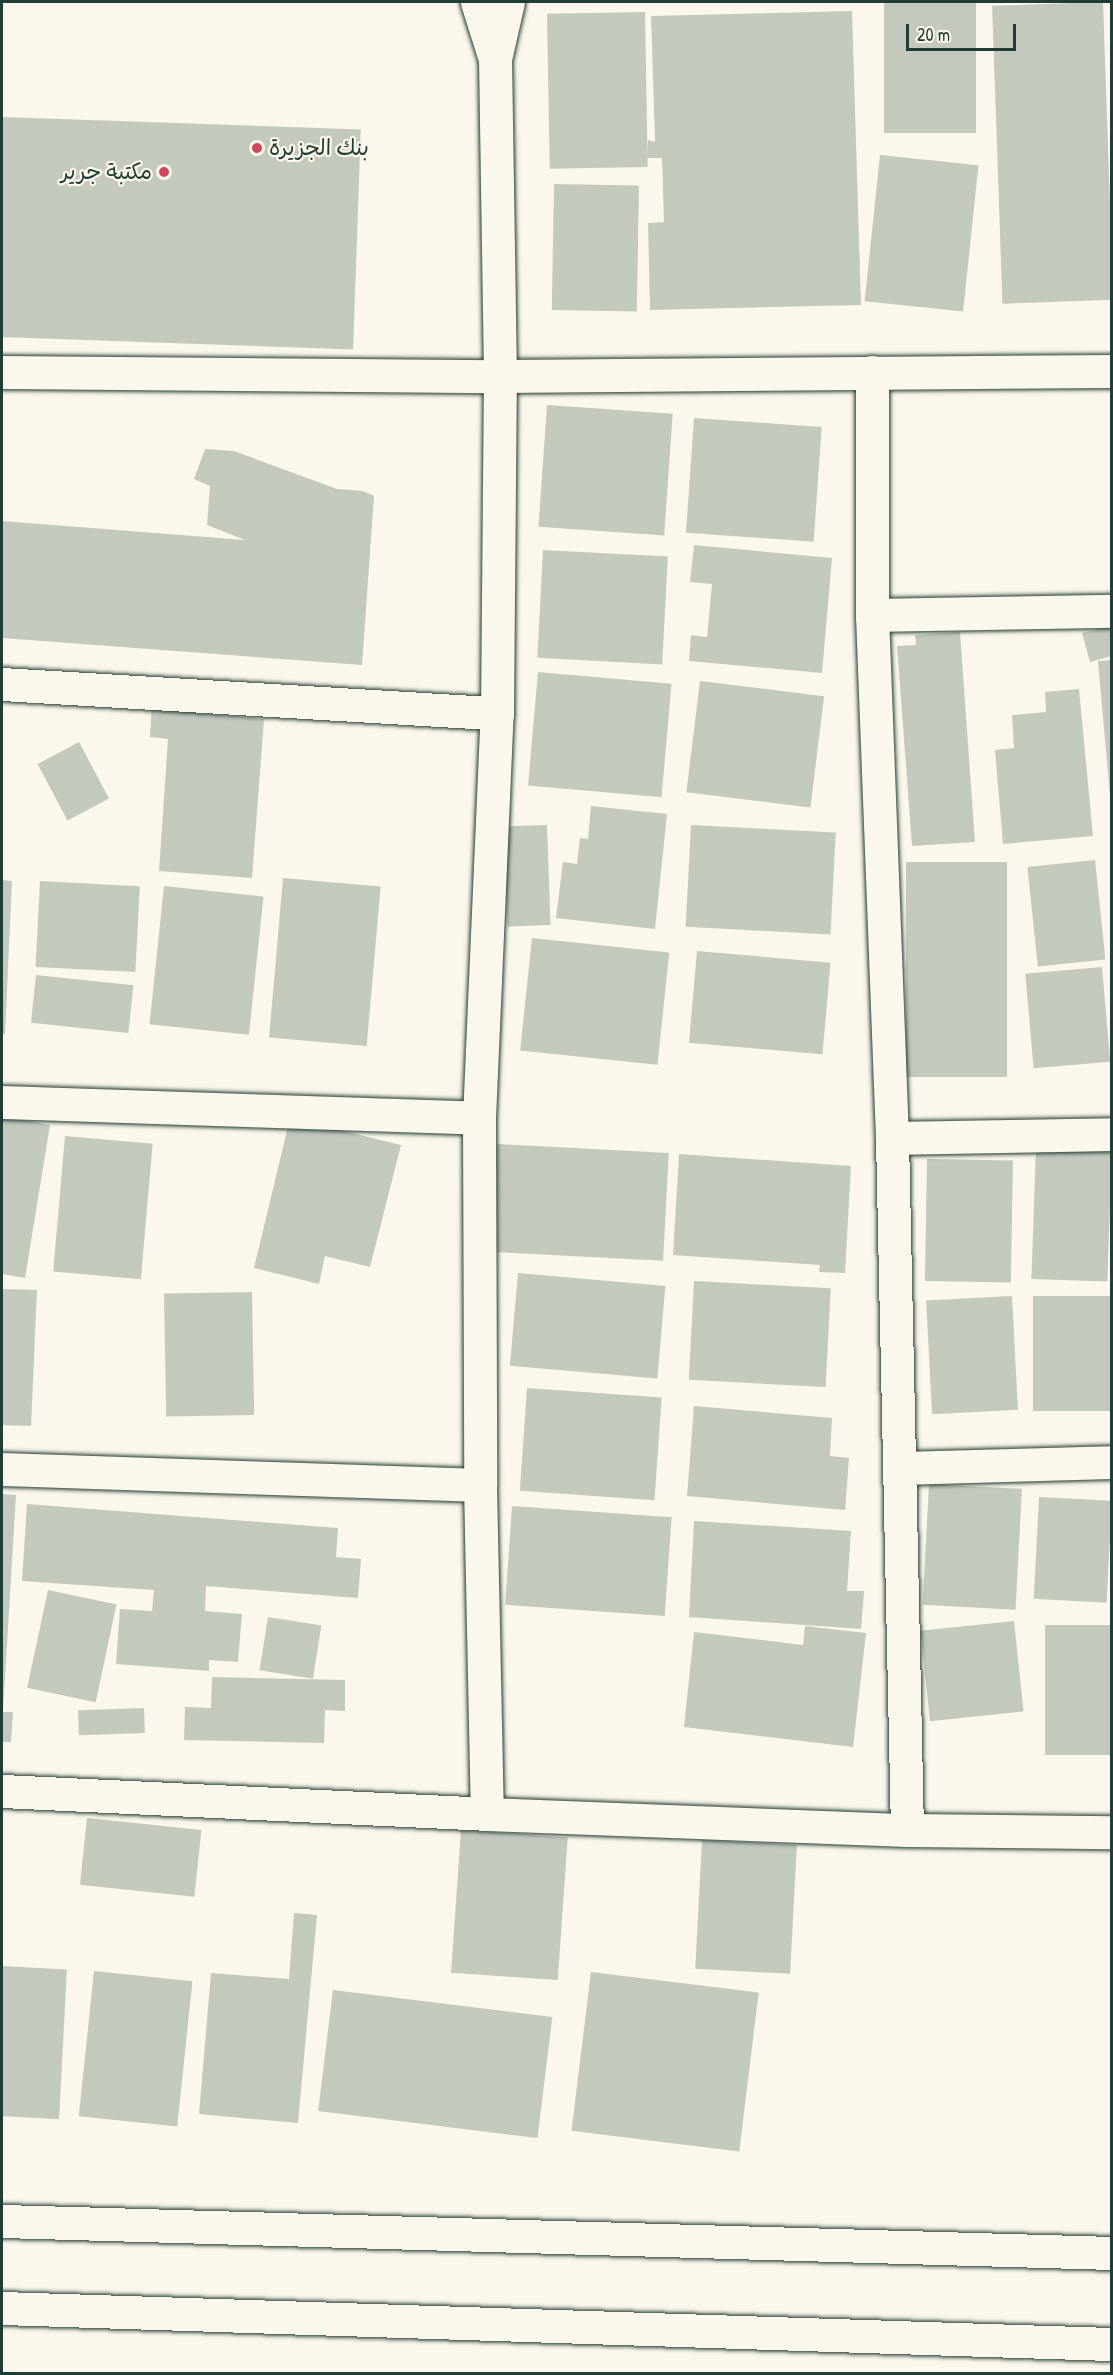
<!DOCTYPE html>
<html>
<head>
<meta charset="utf-8">
<style>
  body { margin:0 }
  #map { position:relative; width:1113px; height:2375px; overflow:hidden; background:#fbf7ec; font-family:"Patrick Hand","Playpen Sans Arabic",sans-serif }
  div>[style] { position:absolute }
  .building>* { inset:0; background:#c4c9be; transform-origin:0 0 }
  .roads { filter:drop-shadow(0 0 2px #1f3d34) drop-shadow(0 0 2px #1f3d34) }
  .minor>* { height:33px; margin:-16.5px; padding:0 16.5px; transform-origin:16.5px; border-radius:16.5px; background:#fbf7ec }
  .tertiary>* { height:33px; margin:-16.5px; padding:0 16.5px; transform-origin:16.5px; border-radius:16.5px; background:#fbf7ec }
  .dots>* { width:16px; height:16px; translate:-50% -50%; box-sizing:border-box; border:3px solid #fbf7ec; border-radius:50% }
  span { translate:-50% -50%; white-space:nowrap; text-align:center; line-height:1.15; -webkit-text-stroke:4.5px #fbf7ec; paint-order:stroke }
  .poi-label { font-size:22px; color:#1f3d34 }
  .left { translate:0 -50%; text-align:left }
  .right { translate:-100% -50%; text-align:right }
  .frame { position:absolute; inset:0; border:3px solid #1f3d34; pointer-events:none }
  .scale { position:absolute; left:906px; top:24px; width:110px; height:27px; box-sizing:border-box; border:3px solid #1f3d34; border-top:0; padding-left:8px; font-size:18px; line-height:21px; white-space:nowrap; color:#1f3d34; -webkit-text-stroke:4px #fbf7ec; paint-order:stroke }
</style>
</head>
<body>
<div id="map">
  <div class="building">
    <div style="left:884px;top:2px;width:92px;height:131px"></div>
    <div style="left:1103px;top:2px;width:298px;height:111px;rotate:88deg"></div>
    <div style="clip-path:polygon(852px 11px,861px 305px,650px 310px,648px 223px,664px 222px,662px 158px,647px 158px,648px 140px,655px 142px,651px 16px)"></div>
    <div style="left:645px;top:12px;width:155px;height:98px;rotate:89deg"></div>
    <div style="left:2px;top:117px;width:359px;height:220px;rotate:2deg"></div>
    <div style="left:880px;top:155px;width:99px;height:147px;rotate:6deg"></div>
    <div style="left:554px;top:184px;width:85px;height:126px;rotate:1deg"></div>
    <div style="left:547px;top:405px;width:126px;height:122px;rotate:4deg"></div>
    <div style="left:694px;top:418px;width:128px;height:115px;rotate:4deg"></div>
    <div style="clip-path:polygon(205px 449px,234px 451px,337px 489px,363px 491px,374px 496px,362px 665px,2px 638px,2px 521px,245px 540px,207px 525px,210px 486px,194px 479px)"></div>
    <div style="clip-path:polygon(694px 545px,832px 558px,822px 673px,689px 661px,691px 635px,707px 637px,712px 584px,690px 582px)"></div>
    <div style="left:543px;top:550px;width:125px;height:108px;rotate:3deg"></div>
    <div style="clip-path:polygon(1112px 626px,1112px 656px,1090px 662px,1082px 633px)"></div>
    <div style="clip-path:polygon(960px 632px,975px 842px,912px 846px,897px 646px,916px 645px,915px 635px)"></div>
    <div style="clip-path:polygon(1112px 660px,1112px 796px,1110px 796px,1098px 661px)"></div>
    <div style="left:538px;top:672px;width:134px;height:114px;rotate:5deg"></div>
    <div style="left:700px;top:681px;width:125px;height:112px;rotate:7deg"></div>
    <div style="clip-path:polygon(1079px 689px,1093px 836px,1003px 844px,995px 750px,1014px 748px,1012px 715px,1046px 712px,1045px 692px)"></div>
    <div style="clip-path:polygon(152px 700px,196px 704px,195px 713px,264px 719px,252px 878px,159px 871px,168px 739px,150px 737px)"></div>
    <div style="left:79px;top:742px;width:64px;height:47px;rotate:62deg"></div>
    <div style="clip-path:polygon(591px 806px,667px 814px,655px 929px,556px 918px,563px 862px,577px 864px,580px 838px,588px 839px)"></div>
    <div style="left:547px;top:825px;width:100px;height:43px;rotate:88deg"></div>
    <div style="left:691px;top:825px;width:145px;height:102px;rotate:3deg"></div>
    <div style="left:1095px;top:860px;width:100px;height:68px;rotate:84deg"></div>
    <div style="left:906px;top:862px;width:101px;height:215px"></div>
    <div style="left:283px;top:878px;width:98px;height:160px;rotate:5deg"></div>
    <div style="clip-path:polygon(2px 880px,12px 881px,5px 1034px,2px 1034px)"></div>
    <div style="left:40px;top:881px;width:100px;height:86px;rotate:3deg"></div>
    <div style="left:164px;top:886px;width:100px;height:139px;rotate:6deg"></div>
    <div style="left:532px;top:938px;width:138px;height:113px;rotate:6deg"></div>
    <div style="left:697px;top:951px;width:134px;height:92px;rotate:5deg"></div>
    <div style="left:1102px;top:967px;width:95px;height:77px;rotate:85deg"></div>
    <div style="left:36px;top:975px;width:98px;height:48px;rotate:6deg"></div>
    <div style="clip-path:polygon(2px 1116px,50px 1125px,25px 1278px,2px 1274px)"></div>
    <div style="clip-path:polygon(290px 1118px,401px 1145px,370px 1267px,325px 1256px,319px 1284px,254px 1268px)"></div>
    <div style="left:65px;top:1136px;width:88px;height:136px;rotate:5deg"></div>
    <div style="left:497px;top:1144px;width:172px;height:108px;rotate:3deg"></div>
    <div style="left:1036px;top:1147px;width:76px;height:132px;rotate:2deg"></div>
    <div style="clip-path:polygon(679px 1154px,851px 1166px,845px 1273px,819px 1272px,820px 1265px,673px 1255px)"></div>
    <div style="left:927px;top:1159px;width:86px;height:122px;rotate:1deg"></div>
    <div style="left:518px;top:1273px;width:148px;height:93px;rotate:5deg"></div>
    <div style="left:694px;top:1281px;width:137px;height:99px;rotate:3deg"></div>
    <div style="clip-path:polygon(2px 1289px,37px 1290px,31px 1426px,2px 1425px)"></div>
    <div style="left:252px;top:1292px;width:123px;height:88px;rotate:89deg"></div>
    <div style="left:1012px;top:1296px;width:114px;height:86px;rotate:87deg"></div>
    <div style="left:1112px;top:1296px;width:115px;height:79px;rotate:90deg"></div>
    <div style="left:527px;top:1388px;width:135px;height:103px;rotate:4deg"></div>
    <div style="clip-path:polygon(694px 1406px,832px 1418px,830px 1456px,849px 1458px,845px 1510px,687px 1496px)"></div>
    <div style="left:929px;top:1484px;width:93px;height:121px;rotate:3deg"></div>
    <div style="clip-path:polygon(2px 1494px,16px 1495px,3px 1710px,2px 1710px)"></div>
    <div style="left:1039px;top:1497px;width:73px;height:102px;rotate:3deg"></div>
    <div style="clip-path:polygon(27px 1504px,338px 1528px,336px 1557px,361px 1559px,358px 1598px,206px 1586px,205px 1611px,242px 1614px,238px 1662px,209px 1660px,209px 1671px,116px 1664px,120px 1609px,152px 1611px,154px 1590px,22px 1581px)"></div>
    <div style="left:512px;top:1506px;width:160px;height:99px;rotate:4deg"></div>
    <div style="clip-path:polygon(694px 1521px,851px 1531px,847px 1591px,864px 1591px,861px 1629px,689px 1617px)"></div>
    <div style="left:48px;top:1590px;width:70px;height:100px;rotate:12deg"></div>
    <div style="left:268px;top:1617px;width:54px;height:54px;rotate:9deg"></div>
    <div style="left:1014px;top:1621px;width:91px;height:94px;rotate:84deg"></div>
    <div style="left:1045px;top:1625px;width:67px;height:130px"></div>
    <div style="clip-path:polygon(805px 1626px,866px 1633px,853px 1747px,684px 1727px,694px 1632px,803px 1645px)"></div>
    <div style="clip-path:polygon(212px 1677px,345px 1680px,345px 1711px,325px 1710px,324px 1743px,184px 1740px,185px 1707px,211px 1708px)"></div>
    <div style="left:144px;top:1708px;width:25px;height:66px;rotate:88deg"></div>
    <div style="clip-path:polygon(2px 1712px,13px 1712px,11px 1742px,2px 1742px)"></div>
    <div style="left:87px;top:1818px;width:115px;height:67px;rotate:6deg"></div>
    <div style="left:461px;top:1830px;width:107px;height:143px;rotate:4deg"></div>
    <div style="left:702px;top:1840px;width:95px;height:129px;rotate:3deg"></div>
    <div style="clip-path:polygon(294px 1913px,317px 1915px,298px 2123px,199px 2114px,211px 1973px,289px 1979px)"></div>
    <div style="left:2px;top:1966px;width:65px;height:150px;rotate:3deg"></div>
    <div style="left:94px;top:1971px;width:99px;height:146px;rotate:6deg"></div>
    <div style="left:591px;top:1972px;width:169px;height:160px;rotate:7deg"></div>
    <div style="left:333px;top:1990px;width:221px;height:122px;rotate:7deg"></div>
  </div>
  <div class="roads">
    <div class="minor">
      <div style="left:477px;top:2px;width:60px;rotate:72.5deg"></div>
      <div style="left:495px;top:59px;width:58px;rotate:-77.2deg"></div>
      <div style="left:2px;top:372px;width:498px;rotate:0.5deg"></div>
      <div style="left:500px;top:376px;width:612px;rotate:-0.47deg"></div>
      <div style="left:872px;top:372px;width:243px;rotate:90deg"></div>
      <div style="left:872px;top:615px;width:523px;rotate:87.81deg"></div>
      <div style="left:892px;top:1138px;width:692px;rotate:88.76deg"></div>
      <div style="left:872px;top:615px;width:240px;rotate:-1deg"></div>
      <div style="left:2px;top:684px;width:496px;rotate:3.4deg"></div>
      <div style="left:2px;top:1102px;width:477px;rotate:1.9deg"></div>
      <div style="left:479px;top:1118px;width:405px;rotate:-87.5deg"></div>
      <div style="left:497px;top:713px;width:337px;rotate:-89.5deg"></div>
      <div style="left:500px;top:376px;width:317px;rotate:-90.9deg"></div>
      <div style="left:479px;top:1118px;width:367px;rotate:89.8deg"></div>
      <div style="left:480px;top:1485px;width:329px;rotate:88.8deg"></div>
      <div style="left:487px;top:1814px;width:420px;rotate:2.2deg"></div>
      <div style="left:907px;top:1830px;width:205px;rotate:0.6deg"></div>
      <div style="left:892px;top:1138px;width:220px;rotate:-1deg"></div>
      <div style="left:900px;top:1468px;width:212px;rotate:-1.6deg"></div>
      <div style="left:2px;top:1469px;width:478px;rotate:1.9deg"></div>
      <div style="left:2px;top:1791px;width:486px;rotate:2.7deg"></div>
    </div>
    <div class="tertiary">
      <div style="left:2px;top:2221px;width:1110px;rotate:1.65deg"></div>
      <div style="left:2px;top:2308px;width:1111px;rotate:1.86deg"></div>
    </div>
  </div>
  <div class="dots">
    <div style="left:257px;top:148px;background:#d1495b"></div>
    <div style="left:164px;top:172px;background:#d1495b"></div>
  </div>
  <div class="poi-label">
    <span class="left" style="left:269px;top:148px">بنك الجزيرة</span>
    <span class="right" style="left:152px;top:172px">مكتبة جرير</span>
  </div>
  <div class="frame"></div>
  <div class="scale">20 m</div>
</div>
</body>
</html>
